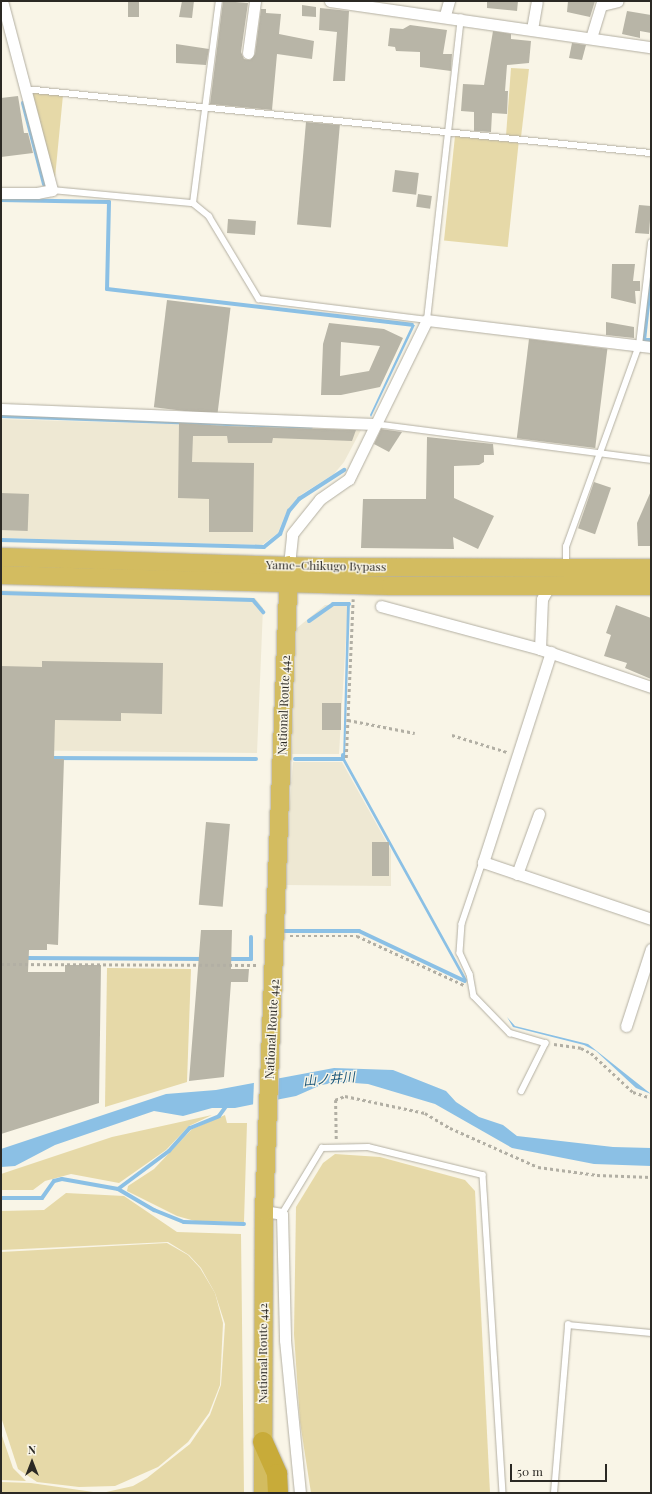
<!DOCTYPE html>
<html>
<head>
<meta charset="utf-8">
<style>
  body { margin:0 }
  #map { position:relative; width:652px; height:1494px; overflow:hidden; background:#f9f5e7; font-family:"Playfair Display","Noto Sans JP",serif }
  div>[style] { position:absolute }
  .built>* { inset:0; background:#eee8d3 }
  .green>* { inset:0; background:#e6d9a8; transform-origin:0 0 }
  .water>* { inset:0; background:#8bc0e5 }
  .pier>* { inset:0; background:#f9f5e7 }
  .stream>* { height:4px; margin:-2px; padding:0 2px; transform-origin:2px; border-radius:2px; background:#8bc0e5 }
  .building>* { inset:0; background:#b8b5a7; transform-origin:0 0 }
  .path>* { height:2.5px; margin-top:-1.25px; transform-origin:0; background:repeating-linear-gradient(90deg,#b2afa4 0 3px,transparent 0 6px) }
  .roads { filter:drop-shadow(0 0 1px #b3afa2) drop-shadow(0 0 1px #b3afa2) }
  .service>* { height:5.5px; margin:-2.75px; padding:0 2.75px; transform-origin:2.75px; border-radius:2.75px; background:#fff }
  .minor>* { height:11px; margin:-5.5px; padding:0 5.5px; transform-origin:5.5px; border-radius:5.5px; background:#fff }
  .trunk>* { height:18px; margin:-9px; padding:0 9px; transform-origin:9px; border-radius:9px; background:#d3bc60 }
  .motorway>* { height:20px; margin:-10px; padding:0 10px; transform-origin:10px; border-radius:10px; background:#c8ab39 }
  span { translate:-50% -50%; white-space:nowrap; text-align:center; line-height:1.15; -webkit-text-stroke:3px #f9f5e7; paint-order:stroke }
  .street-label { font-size:12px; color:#2b2924 }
  .water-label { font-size:13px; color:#1a577b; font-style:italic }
  .frame { position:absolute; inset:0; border:2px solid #2b2924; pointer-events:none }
  .north { position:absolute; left:12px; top:1442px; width:40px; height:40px; -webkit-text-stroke:3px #f9f5e7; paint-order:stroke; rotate:0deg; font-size:11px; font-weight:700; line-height:16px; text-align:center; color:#2b2924 }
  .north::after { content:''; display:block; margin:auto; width:14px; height:18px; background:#2b2924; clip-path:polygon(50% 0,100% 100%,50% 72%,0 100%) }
  .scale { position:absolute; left:510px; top:1464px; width:97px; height:18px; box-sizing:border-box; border:2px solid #2b2924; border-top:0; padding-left:5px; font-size:12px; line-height:14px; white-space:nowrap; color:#2b2924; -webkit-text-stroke:3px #f9f5e7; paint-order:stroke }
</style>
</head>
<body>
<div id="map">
  <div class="built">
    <div style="clip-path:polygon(1px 419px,361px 430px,344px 462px,334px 474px,302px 494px,285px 515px,278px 533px,262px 545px,1px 538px)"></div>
    <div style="clip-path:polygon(1px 590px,255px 598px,263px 608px,257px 753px,1px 750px)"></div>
    <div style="clip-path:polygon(348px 604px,339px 754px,292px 754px,297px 628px,325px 605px)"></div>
    <div style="clip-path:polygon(293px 762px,342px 762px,391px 850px,391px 886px,284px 885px)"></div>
  </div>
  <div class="green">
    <div style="clip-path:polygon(511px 68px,529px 69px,521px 137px,506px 136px)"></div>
    <div style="clip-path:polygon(29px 91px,63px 95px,54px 188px)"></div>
    <div style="left:455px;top:136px;width:64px;height:105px;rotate:6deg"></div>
    <div style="clip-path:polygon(107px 968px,191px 969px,187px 1082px,105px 1107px)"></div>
    <div style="clip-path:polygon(212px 1115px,189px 1126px,166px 1150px,119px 1183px,71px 1174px,45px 1181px,33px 1190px,1px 1190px,1px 1174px,112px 1137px)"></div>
    <div style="clip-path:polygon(225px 1115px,227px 1123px,247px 1123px,244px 1222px,195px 1221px,177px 1216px,127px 1191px,128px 1186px,154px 1169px,192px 1129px)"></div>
    <div style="clip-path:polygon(335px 1154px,380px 1157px,465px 1180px,475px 1191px,490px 1493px,311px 1493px,300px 1422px,294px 1334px,296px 1207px,323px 1163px)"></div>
    <div style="clip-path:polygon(66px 1193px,124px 1196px,177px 1232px,241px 1234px,244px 1493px,102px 1493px,133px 1486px,147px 1478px,190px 1444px,210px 1415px,221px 1385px,225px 1324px,215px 1293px,201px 1268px,189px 1255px,168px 1242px,1px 1250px,1px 1211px,44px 1210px)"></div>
    <div style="clip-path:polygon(167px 1243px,188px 1255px,200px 1268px,215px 1293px,223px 1323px,220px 1385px,209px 1413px,188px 1442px,158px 1467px,115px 1486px,79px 1487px,37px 1482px,18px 1469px,1px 1417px,1px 1252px)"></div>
    <div style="clip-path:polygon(1px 1433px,13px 1468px,26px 1481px,1px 1480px)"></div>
    <div style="clip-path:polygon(1px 1482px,31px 1483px,100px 1493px,1px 1493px)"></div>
  </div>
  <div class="water">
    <div style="clip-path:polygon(412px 325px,415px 325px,371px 417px,370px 415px)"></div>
    <div style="clip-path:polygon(344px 602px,350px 602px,345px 759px,467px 980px,465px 982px,343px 761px,347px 606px)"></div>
    <div style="clip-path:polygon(507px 1017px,515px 1026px,588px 1044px,651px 1094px,636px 1088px,596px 1051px,584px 1045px,513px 1027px)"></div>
    <div style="clip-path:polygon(334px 1068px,393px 1070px,446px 1091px,456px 1102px,479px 1117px,503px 1125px,517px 1136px,613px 1147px,651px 1148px,651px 1166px,594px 1164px,512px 1148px,435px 1104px,368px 1084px,340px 1082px,321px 1085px,296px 1096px,235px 1108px,212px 1108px,183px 1116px,154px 1111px,55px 1145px,15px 1166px,1px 1167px,1px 1149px,166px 1094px,216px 1090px)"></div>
  </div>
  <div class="pier">
    <div style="clip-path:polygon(279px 1077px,278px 1102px,253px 1106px,254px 1081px)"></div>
  </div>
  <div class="stream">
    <div style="left:23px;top:103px;width:84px;rotate:75.5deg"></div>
    <div style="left:1px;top:200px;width:108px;rotate:1.1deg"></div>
    <div style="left:109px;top:202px;width:87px;rotate:91.3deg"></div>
    <div style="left:107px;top:289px;width:307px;rotate:6.7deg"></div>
    <div style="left:651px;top:278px;width:62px;rotate:96.4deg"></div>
    <div style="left:644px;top:340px;width:7px"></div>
    <div style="left:1px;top:416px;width:310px;rotate:2deg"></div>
    <div style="left:1px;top:540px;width:263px;rotate:1.5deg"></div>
    <div style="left:264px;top:547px;width:21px;rotate:-39deg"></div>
    <div style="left:280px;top:534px;width:25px;rotate:-69deg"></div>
    <div style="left:289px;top:511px;width:16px;rotate:-50deg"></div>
    <div style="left:299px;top:499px;width:54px;rotate:-32.8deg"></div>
    <div style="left:1px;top:593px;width:252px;rotate:1.6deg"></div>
    <div style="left:253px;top:600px;width:16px;rotate:50deg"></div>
    <div style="left:309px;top:621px;width:29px;rotate:-35deg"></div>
    <div style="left:333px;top:604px;width:16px"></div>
    <div style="left:49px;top:758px;width:207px;rotate:0.3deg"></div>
    <div style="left:295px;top:759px;width:48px"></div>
    <div style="left:343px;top:759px;width:4px;rotate:-90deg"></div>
    <div style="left:285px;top:931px;width:74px"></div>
    <div style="left:359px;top:931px;width:117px;rotate:25.3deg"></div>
    <div style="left:25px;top:958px;width:179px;rotate:0.3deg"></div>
    <div style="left:227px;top:959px;width:24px"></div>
    <div style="left:251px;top:959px;width:22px;rotate:-90deg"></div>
    <div style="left:118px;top:1189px;width:64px;rotate:-36.7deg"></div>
    <div style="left:169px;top:1151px;width:31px;rotate:-48deg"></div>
    <div style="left:190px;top:1128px;width:31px;rotate:-22deg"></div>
    <div style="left:219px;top:1116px;width:14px;rotate:-54deg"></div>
    <div style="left:1px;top:1198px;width:41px"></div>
    <div style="left:42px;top:1198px;width:21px;rotate:-55deg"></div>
    <div style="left:54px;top:1181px;width:8px;rotate:-14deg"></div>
    <div style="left:62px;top:1179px;width:57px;rotate:10.1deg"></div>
    <div style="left:118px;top:1189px;width:42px;rotate:30.3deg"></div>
    <div style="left:154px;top:1210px;width:32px;rotate:22deg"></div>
    <div style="left:184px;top:1222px;width:60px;rotate:1.9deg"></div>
  </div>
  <div class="building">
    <div style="left:128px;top:1px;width:11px;height:16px"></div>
    <div style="clip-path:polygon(182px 1px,194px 1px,192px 18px,179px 17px)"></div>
    <div style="clip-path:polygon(223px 1px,248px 3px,241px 52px,244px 59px,250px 60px,255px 54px,261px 9px,266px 9px,266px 13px,281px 14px,279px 34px,314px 41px,312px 59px,277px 54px,272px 110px,210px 104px)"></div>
    <div style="clip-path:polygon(487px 1px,518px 1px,517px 11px,487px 8px)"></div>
    <div style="clip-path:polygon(568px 1px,595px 1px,590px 17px,567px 12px)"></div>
    <div style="clip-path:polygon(302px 5px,316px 7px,316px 17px,302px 16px)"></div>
    <div style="clip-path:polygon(320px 8px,349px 11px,345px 81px,333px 81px,337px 32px,319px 30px)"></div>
    <div style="clip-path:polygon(627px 11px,651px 15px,651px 33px,640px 31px,640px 38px,622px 34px)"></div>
    <div style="clip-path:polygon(410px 25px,447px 30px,443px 54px,452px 54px,451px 71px,420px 67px,420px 52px,396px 51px,395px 47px,388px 46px,390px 28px,403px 29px)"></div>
    <div style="clip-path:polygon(493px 31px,511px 34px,511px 39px,531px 41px,529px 63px,507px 65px,505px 91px,508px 91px,507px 114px,492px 113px,491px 132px,474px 131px,474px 112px,461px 111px,463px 84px,484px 85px)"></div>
    <div style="clip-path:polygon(572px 43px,586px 45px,582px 60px,569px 58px)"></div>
    <div style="clip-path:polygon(176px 44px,209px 49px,206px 65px,176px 63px)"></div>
    <div style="clip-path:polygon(18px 96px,24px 133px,28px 133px,33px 153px,1px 157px,1px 98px)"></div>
    <div style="left:306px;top:122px;width:34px;height:103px;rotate:5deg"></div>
    <div style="left:395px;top:170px;width:24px;height:22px;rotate:7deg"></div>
    <div style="left:418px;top:194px;width:14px;height:13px;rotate:8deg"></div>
    <div style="clip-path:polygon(639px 205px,651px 206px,649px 234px,635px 233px)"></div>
    <div style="left:228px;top:219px;width:28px;height:14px;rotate:4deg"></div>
    <div style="clip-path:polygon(612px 264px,635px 264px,633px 281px,640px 281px,640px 291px,635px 291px,636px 304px,611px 298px)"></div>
    <div style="left:167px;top:300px;width:64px;height:108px;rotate:7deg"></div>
    <div style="clip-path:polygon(606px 322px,634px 327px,634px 338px,606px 335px)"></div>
    <div style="clip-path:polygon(evenodd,329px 323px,384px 329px,403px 338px,380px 387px,341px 395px,321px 395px,323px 344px,329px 323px,341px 342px,380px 346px,369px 371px,340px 376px,341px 342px)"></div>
    <div style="left:529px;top:339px;width:79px;height:100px;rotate:7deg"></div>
    <div style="clip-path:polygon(179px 423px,226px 426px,356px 430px,352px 441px,273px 438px,272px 443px,228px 443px,227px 436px,193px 436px,192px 462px,254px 463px,253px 532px,209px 532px,209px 499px,178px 498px)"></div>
    <div style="clip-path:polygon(381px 429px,402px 432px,389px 452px,374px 444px)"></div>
    <div style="clip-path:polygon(427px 437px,493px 444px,494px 455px,484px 455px,484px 462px,479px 465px,454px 466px,454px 498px,494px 516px,478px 549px,453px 537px,454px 549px,361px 548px,363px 499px,426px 499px)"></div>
    <div style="left:594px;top:482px;width:18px;height:49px;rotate:19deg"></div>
    <div style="clip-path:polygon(651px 491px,651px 546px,638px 546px,637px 523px)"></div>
    <div style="left:1px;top:493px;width:28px;height:37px;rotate:2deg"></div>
    <div style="clip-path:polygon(616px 605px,651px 618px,651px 679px,625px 668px,627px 663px,604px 656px,611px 635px,606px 633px)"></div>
    <div style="clip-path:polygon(42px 661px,163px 663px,162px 714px,121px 713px,121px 721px,55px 720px,54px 759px,64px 759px,58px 945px,47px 944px,47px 950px,29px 950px,28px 972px,65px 972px,65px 965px,101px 965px,99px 1103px,1px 1134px,1px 666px,42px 667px)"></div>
    <div style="left:322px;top:703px;width:19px;height:27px"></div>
    <div style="left:206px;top:822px;width:24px;height:83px;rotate:5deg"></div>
    <div style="left:372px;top:842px;width:17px;height:34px"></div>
    <div style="clip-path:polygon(201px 930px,232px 930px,231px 969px,249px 969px,248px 982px,231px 982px,224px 1077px,189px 1081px)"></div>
  </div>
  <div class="path">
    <div style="left:348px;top:720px;width:68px;rotate:11deg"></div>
    <div style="left:452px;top:735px;width:58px;rotate:17.2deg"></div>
    <div style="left:346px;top:758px;width:159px;rotate:-87.5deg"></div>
    <div style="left:290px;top:936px;width:67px"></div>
    <div style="left:357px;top:936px;width:118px;rotate:24.6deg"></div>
    <div style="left:1px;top:964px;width:257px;rotate:0.2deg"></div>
    <div style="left:554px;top:1044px;width:27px;rotate:8deg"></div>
    <div style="left:581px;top:1048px;width:11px;rotate:27deg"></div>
    <div style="left:591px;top:1053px;width:57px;rotate:42.9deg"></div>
    <div style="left:633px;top:1092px;width:19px;rotate:18deg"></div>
    <div style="left:336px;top:1139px;width:39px;rotate:-91deg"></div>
    <div style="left:335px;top:1100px;width:11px;rotate:-22deg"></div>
    <div style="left:345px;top:1096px;width:82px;rotate:12deg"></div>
    <div style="left:425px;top:1113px;width:29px;rotate:31deg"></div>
    <div style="left:450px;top:1128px;width:96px;rotate:23.9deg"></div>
    <div style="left:538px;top:1167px;width:60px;rotate:7.7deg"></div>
    <div style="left:597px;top:1175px;width:54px;rotate:2.1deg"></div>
  </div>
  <div class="roads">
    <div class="service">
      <div style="left:25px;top:89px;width:629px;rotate:5.84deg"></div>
      <div style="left:52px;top:190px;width:142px;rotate:5.3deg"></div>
      <div style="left:193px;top:203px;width:21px;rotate:39deg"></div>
      <div style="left:209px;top:216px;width:97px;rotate:58.9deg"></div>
      <div style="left:259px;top:299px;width:169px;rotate:7.1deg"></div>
      <div style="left:427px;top:320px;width:304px;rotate:-83.6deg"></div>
      <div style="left:193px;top:203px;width:204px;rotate:-82.7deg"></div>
      <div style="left:375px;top:424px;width:278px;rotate:7.4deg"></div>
      <div style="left:566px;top:565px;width:18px;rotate:-90deg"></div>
      <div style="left:566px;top:547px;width:215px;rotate:-70.1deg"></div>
      <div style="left:639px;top:345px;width:103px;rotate:-83.3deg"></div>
      <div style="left:483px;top:862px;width:65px;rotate:108.7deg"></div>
      <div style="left:462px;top:924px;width:29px;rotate:94deg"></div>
      <div style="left:460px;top:953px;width:23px;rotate:65deg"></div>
      <div style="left:470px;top:974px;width:22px;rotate:80deg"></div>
      <div style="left:474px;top:996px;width:52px;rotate:45.8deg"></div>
      <div style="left:510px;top:1033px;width:37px;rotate:16deg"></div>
      <div style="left:546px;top:1043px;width:54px;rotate:116.6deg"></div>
      <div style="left:282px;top:1214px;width:77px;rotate:-58.8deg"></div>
      <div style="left:322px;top:1148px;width:46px;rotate:-1.2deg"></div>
      <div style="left:368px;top:1147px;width:118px;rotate:13.7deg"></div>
      <div style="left:483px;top:1175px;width:319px;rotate:86.4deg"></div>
      <div style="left:554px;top:1493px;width:169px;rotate:-85.2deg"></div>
      <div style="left:568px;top:1325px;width:83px;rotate:5.5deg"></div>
    </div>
    <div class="minor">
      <div style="left:330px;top:1px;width:324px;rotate:8.2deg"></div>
      <div style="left:602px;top:5px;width:16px;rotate:-14deg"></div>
      <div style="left:445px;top:15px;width:15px;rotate:-74deg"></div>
      <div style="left:532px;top:29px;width:27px;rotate:-80deg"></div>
      <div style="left:591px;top:38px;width:39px;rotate:-73deg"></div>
      <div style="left:248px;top:53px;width:52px;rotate:-82.3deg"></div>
      <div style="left:1px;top:193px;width:36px"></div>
      <div style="left:37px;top:193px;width:15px;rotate:-11deg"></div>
      <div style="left:52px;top:190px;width:196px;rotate:-104.8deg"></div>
      <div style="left:1px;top:409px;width:374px;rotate:2.3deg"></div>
      <div style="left:289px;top:565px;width:31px;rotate:-84deg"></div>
      <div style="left:292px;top:534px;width:45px;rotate:-51.3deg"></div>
      <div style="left:320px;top:499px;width:35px;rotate:-35deg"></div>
      <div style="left:349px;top:479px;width:177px;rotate:-63.9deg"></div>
      <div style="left:427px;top:320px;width:226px;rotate:6.9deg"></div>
      <div style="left:381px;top:606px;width:165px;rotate:15.1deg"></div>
      <div style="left:540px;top:649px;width:117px;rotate:18.9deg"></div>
      <div style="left:540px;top:649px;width:50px;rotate:-87.7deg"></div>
      <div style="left:542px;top:599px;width:18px;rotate:-61deg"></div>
      <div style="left:551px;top:652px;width:221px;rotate:107.9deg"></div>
      <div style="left:483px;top:862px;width:177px;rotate:18.7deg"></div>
      <div style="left:517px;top:874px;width:64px;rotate:-69.9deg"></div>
      <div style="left:626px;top:1026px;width:81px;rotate:-72deg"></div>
      <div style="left:264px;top:1211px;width:18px;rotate:9deg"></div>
      <div style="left:282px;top:1214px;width:126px;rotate:88.6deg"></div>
      <div style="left:285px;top:1340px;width:154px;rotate:84.4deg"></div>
    </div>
    <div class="trunk">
      <div style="left:1px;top:557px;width:319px;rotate:1.8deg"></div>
      <div style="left:320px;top:567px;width:331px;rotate:0.2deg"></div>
      <div style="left:1px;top:575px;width:390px;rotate:1.6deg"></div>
      <div style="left:391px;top:586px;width:260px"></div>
      <div style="left:263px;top:1493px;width:282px;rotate:-89.8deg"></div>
      <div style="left:264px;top:1211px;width:646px;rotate:-87.78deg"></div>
    </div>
    <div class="motorway">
      <div style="left:263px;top:1442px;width:35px;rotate:66deg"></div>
      <div style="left:277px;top:1474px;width:19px;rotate:87deg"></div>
    </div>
  </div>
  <div class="street-label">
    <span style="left:326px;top:566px;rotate:1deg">Yame-Chikugo Bypass</span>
    <span style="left:284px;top:705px;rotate:-88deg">National Route 442</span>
    <span style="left:272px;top:1029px;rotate:-87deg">National Route 442</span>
    <span style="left:263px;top:1353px;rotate:-90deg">National Route 442</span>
  </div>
  <div class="water-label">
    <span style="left:329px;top:1079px;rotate:-5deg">山ノ井川</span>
  </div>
  <div class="frame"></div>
  <div class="north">N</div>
  <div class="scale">50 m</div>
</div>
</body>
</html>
